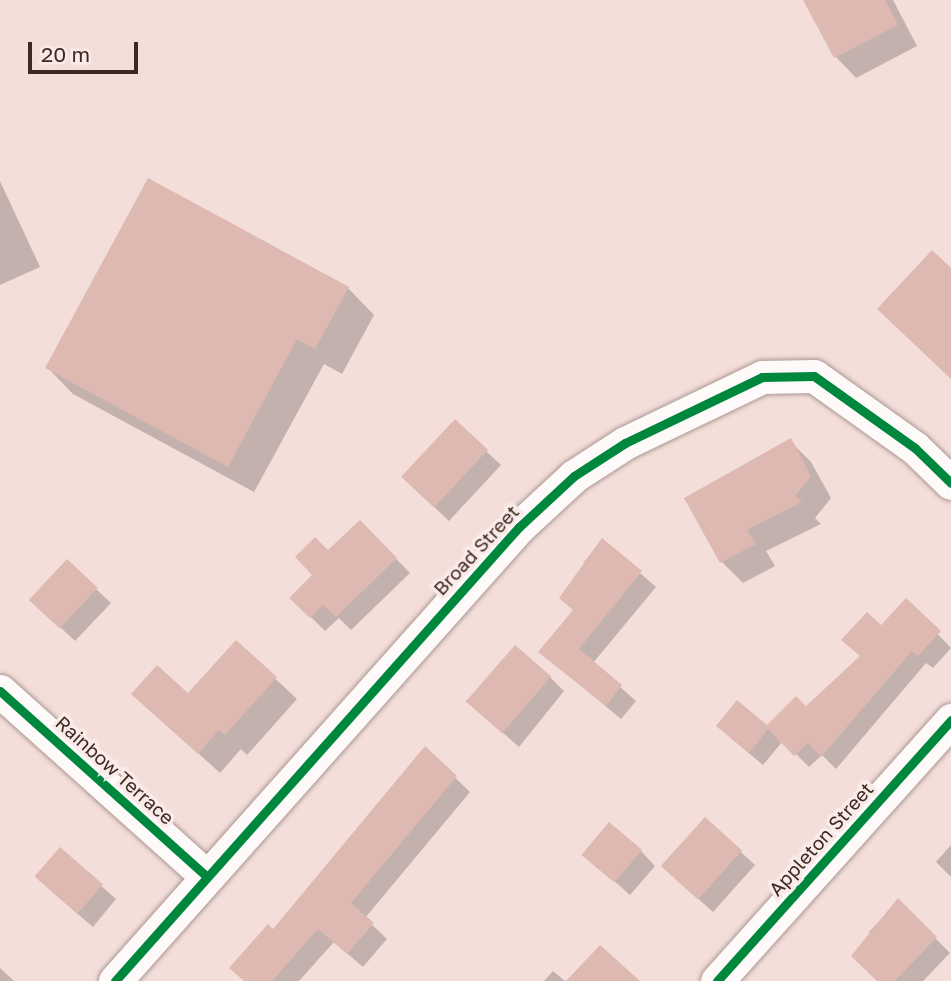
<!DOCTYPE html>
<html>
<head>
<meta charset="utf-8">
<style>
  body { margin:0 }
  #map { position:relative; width:951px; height:981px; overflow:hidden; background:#f4ded9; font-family:"Golos Text",sans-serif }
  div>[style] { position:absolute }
  .shadow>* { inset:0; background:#0003 }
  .building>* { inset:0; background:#ddb9b2; transform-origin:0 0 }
  .roads { filter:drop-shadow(0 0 2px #ab9793) drop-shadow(0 0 2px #ab9793) }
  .minor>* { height:33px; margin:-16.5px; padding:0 16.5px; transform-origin:16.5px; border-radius:16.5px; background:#fdfaf9 }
  .cycleway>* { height:9px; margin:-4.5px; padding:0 4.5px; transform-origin:4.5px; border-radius:4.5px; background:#00873e }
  span { translate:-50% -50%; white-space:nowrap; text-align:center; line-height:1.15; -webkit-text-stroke:7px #f9ebe8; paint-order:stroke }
  .street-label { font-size:19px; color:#402822 }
  .scale { position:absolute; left:28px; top:42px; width:110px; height:32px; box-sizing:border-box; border:4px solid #402822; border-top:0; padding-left:9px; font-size:21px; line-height:24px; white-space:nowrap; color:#402822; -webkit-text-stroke:5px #f9ebe8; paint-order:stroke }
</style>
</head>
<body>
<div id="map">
  <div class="shadow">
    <div style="clip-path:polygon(805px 0,893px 0,917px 46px,856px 78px,836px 57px)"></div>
    <div style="clip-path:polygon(0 181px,40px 267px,0 285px)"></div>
    <div style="clip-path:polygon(348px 288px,374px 315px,342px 374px,324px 364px,254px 492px,73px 394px,47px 367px)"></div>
    <div style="clip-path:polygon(790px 441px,811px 462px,831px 498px,815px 518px,821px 524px,766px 551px,775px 566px,743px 583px,722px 562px,686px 499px)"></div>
    <div style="clip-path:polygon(486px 451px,501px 465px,449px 521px,418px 492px)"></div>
    <div style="clip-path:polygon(360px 522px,410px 573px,351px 630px,339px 618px,325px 631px,292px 598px)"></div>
    <div style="clip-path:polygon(602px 540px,656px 587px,593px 663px,636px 701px,621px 719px,541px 652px,574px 611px,584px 562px)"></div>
    <div style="clip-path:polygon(96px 589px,111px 603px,75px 641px,46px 614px)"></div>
    <div style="clip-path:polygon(906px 601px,951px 648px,933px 668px,926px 663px,836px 769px,822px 755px,809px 767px,783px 741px,763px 765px,732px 739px,806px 709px,861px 657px)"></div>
    <div style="clip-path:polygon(236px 642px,297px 699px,247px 755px,241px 749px,220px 773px,133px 694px,188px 696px)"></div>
    <div style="clip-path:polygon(550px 677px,564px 691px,519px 747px,469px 703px)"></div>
    <div style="clip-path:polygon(425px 749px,470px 792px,365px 918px,387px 939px,363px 967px,334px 942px,299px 981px,245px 981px,274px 932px)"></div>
    <div style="clip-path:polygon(705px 819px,755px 865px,713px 912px,678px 881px)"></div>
    <div style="clip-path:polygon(951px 845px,951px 877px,936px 862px)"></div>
    <div style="clip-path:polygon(60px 849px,116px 899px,93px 927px,51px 891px)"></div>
    <div style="clip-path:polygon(641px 851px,655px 866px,630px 895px,583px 853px)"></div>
    <div style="clip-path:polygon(898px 901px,950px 953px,923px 981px,879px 981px,869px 932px)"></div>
    <div style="clip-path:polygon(0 968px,14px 981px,0 981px)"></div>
    <div style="clip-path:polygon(553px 971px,565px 981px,544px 981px)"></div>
  </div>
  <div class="building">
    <div style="clip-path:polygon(803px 0,885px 0,898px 25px,834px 58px)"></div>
    <div style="clip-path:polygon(148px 178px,349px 287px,315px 349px,297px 339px,228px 467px,45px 368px)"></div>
    <div style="clip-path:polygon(932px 250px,951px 268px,951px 379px,877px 309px)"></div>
    <div style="left:455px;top:419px;width:45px;height:79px;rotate:43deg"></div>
    <div style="clip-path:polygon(791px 438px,811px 476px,795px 496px,802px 502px,747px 530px,756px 544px,720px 563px,684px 498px)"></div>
    <div style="clip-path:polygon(360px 520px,397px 558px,336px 617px,323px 605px,310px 618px,289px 598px,312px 575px,295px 557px,315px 537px,328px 550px)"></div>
    <div style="clip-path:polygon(602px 538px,642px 571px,579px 649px,622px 685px,606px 706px,538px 652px,573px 610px,559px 598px)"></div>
    <div style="left:67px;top:559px;width:42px;height:56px;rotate:43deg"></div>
    <div style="clip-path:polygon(906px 598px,941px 631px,918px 656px,912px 651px,821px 757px,808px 743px,794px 756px,768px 729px,749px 753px,716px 726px,737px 700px,767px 725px,796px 696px,806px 706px,860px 656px,841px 640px,867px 612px,881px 625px)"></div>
    <div style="clip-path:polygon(236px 640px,277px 677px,225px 735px,219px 730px,198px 754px,131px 694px,157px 665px,188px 693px)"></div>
    <div style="left:515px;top:645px;width:48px;height:75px;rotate:41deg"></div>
    <div style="clip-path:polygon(425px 746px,457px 776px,351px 903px,374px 923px,347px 954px,318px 929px,272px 981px,244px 981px,229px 968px,268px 924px,273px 929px)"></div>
    <div style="left:705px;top:817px;width:50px;height:66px;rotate:42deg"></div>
    <div style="left:609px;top:822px;width:43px;height:43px;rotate:40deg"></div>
    <div style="left:60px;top:847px;width:57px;height:39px;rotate:41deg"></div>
    <div style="clip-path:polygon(898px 898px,937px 937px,895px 981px,877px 981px,851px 956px)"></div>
    <div style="clip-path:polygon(600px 945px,640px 981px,566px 981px)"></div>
  </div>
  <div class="roads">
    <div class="minor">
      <div style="left:0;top:691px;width:277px;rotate:41.9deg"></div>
      <div style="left:115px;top:981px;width:608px;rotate:-48.34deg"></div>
      <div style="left:519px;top:527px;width:75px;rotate:-42.8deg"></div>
      <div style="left:574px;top:476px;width:61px;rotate:-32.9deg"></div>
      <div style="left:625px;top:443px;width:152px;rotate:-25.7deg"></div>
      <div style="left:762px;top:377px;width:52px;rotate:-1.1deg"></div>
      <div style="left:814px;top:376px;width:124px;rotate:35.5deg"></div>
      <div style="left:915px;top:448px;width:50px;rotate:44.2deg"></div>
      <div style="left:717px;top:981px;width:351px;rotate:-48.1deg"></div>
    </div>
  </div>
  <div class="cycleway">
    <div style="left:0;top:691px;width:277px;rotate:41.9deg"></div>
    <div style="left:115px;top:981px;width:608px;rotate:-48.34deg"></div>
    <div style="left:519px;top:527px;width:75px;rotate:-42.8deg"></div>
    <div style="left:574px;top:476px;width:61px;rotate:-32.9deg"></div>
    <div style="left:625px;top:443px;width:152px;rotate:-25.7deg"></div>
    <div style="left:762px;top:377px;width:52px;rotate:-1.1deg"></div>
    <div style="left:814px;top:376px;width:124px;rotate:35.5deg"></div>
    <div style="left:915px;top:448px;width:50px;rotate:44.2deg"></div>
    <div style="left:717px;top:981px;width:351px;rotate:-48.1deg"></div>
  </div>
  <div class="street-label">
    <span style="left:476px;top:550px;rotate:-47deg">Broad Street</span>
    <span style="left:115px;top:770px;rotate:42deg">Rainbow Terrace</span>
    <span style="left:821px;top:839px;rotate:-48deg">Appleton Street</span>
  </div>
  <div class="scale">20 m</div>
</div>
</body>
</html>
